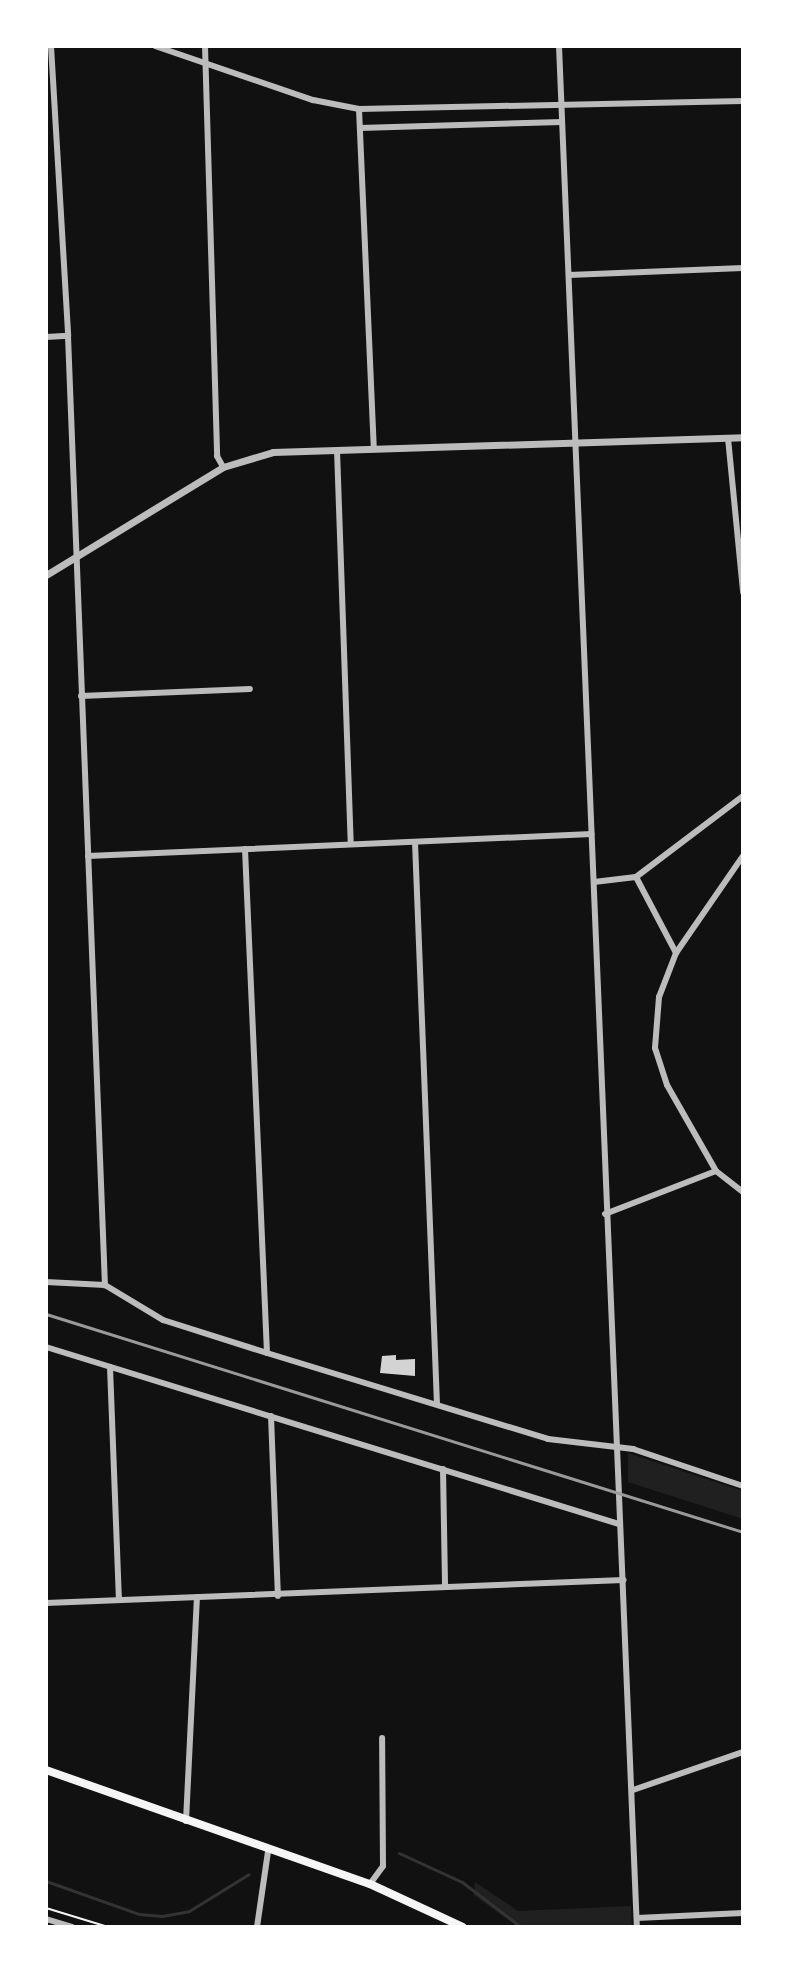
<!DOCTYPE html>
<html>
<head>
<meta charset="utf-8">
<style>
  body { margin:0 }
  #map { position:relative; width:789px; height:1973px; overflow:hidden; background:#111; font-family:"PT Serif",serif }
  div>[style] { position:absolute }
  .green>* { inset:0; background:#202020 }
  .stream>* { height:3px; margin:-1.5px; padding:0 1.5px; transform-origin:1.5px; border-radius:1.5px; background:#333 }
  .building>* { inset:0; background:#d3d3d3 }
  .path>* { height:2px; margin:-1px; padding:0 1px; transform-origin:1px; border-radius:1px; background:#f5f5f5 }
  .minor>* { height:6px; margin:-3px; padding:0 3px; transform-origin:3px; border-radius:3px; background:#bcbcbc }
  .tertiary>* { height:7px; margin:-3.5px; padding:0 3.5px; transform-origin:3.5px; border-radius:3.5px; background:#bcbcbc }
  .secondary>* { height:8px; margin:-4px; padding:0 4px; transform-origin:4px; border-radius:4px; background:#f5f5f5 }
  .rail>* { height:3px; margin:-1.5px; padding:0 1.5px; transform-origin:1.5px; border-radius:1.5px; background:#9a9a9a }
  span { translate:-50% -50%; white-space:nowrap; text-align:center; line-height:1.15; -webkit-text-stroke:8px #fff; paint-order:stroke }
  .frame { position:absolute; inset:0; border:48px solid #fff; pointer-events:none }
</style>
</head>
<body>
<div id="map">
  <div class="green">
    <div style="clip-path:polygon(628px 1453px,743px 1491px,743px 1519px,628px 1482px)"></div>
    <div style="clip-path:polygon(475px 1882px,518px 1911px,631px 1906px,632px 1927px,518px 1927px,474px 1895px)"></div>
  </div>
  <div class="stream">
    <div style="left:399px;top:1853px;width:69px;rotate:24.7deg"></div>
    <div style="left:462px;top:1882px;width:74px;rotate:37.3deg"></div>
    <div style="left:46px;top:1881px;width:99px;rotate:19.5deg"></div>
    <div style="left:139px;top:1914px;width:23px;rotate:5deg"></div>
    <div style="left:162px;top:1916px;width:27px;rotate:-10deg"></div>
    <div style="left:189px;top:1911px;width:70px;rotate:-31.7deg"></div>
  </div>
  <div class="building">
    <div style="clip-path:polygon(396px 1355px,396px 1360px,415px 1359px,415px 1376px,380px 1373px,382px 1356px)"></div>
  </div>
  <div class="path">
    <div style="left:46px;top:1908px;width:65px;rotate:17deg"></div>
  </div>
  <div class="minor">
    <div style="left:51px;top:46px;width:290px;rotate:86.6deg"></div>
    <div style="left:68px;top:336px;width:950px;rotate:87.77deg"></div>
    <div style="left:155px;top:46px;width:167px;rotate:18.9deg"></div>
    <div style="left:313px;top:100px;width:47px;rotate:11.1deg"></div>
    <div style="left:359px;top:109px;width:384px;rotate:-1.2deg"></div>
    <div style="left:205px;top:46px;width:410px;rotate:88.3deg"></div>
    <div style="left:217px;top:456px;width:13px;rotate:61deg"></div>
    <div style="left:559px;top:46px;width:1883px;rotate:87.63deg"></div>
    <div style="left:359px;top:109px;width:339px;rotate:87.5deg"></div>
    <div style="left:360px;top:128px;width:202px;rotate:-1.7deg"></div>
    <div style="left:569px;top:275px;width:174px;rotate:-2.3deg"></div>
    <div style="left:46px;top:337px;width:22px;rotate:-3deg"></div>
    <div style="left:728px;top:438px;width:155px;rotate:84.4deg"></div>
    <div style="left:337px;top:450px;width:394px;rotate:88deg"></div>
    <div style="left:81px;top:696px;width:169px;rotate:-2.4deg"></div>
    <div style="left:415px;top:842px;width:562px;rotate:87.76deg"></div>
    <div style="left:245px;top:849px;width:504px;rotate:87.5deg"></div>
    <div style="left:88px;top:856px;width:504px;rotate:-2.5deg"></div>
    <div style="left:636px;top:877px;width:134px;rotate:-37.1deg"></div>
    <div style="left:594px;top:882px;width:42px;rotate:-6.8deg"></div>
    <div style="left:636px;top:877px;width:86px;rotate:62.2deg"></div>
    <div style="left:676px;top:953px;width:47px;rotate:111.1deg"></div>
    <div style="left:659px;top:997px;width:51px;rotate:94.5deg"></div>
    <div style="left:655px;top:1048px;width:39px;rotate:72deg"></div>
    <div style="left:667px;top:1085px;width:99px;rotate:60.3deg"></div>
    <div style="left:676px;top:953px;width:118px;rotate:-55.4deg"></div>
    <div style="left:605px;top:1214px;width:119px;rotate:-21.2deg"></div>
    <div style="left:716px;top:1171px;width:34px;rotate:38deg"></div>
    <div style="left:46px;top:1282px;width:59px;rotate:2.9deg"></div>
    <div style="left:105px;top:1285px;width:68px;rotate:31.1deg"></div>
    <div style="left:163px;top:1320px;width:109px;rotate:17.6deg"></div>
    <div style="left:267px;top:1353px;width:294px;rotate:17deg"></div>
    <div style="left:548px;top:1439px;width:86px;rotate:6.7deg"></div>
    <div style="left:633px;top:1449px;width:116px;rotate:18.6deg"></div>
    <div style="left:46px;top:1347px;width:600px;rotate:17.17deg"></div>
    <div style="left:110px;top:1367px;width:232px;rotate:87.8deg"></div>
    <div style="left:271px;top:1416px;width:180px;rotate:87.8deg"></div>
    <div style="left:443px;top:1469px;width:117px;rotate:89deg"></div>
    <div style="left:46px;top:1603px;width:578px;rotate:-2.28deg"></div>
    <div style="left:633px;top:1790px;width:116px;rotate:-19.1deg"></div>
    <div style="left:186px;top:1821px;width:224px;rotate:-87.2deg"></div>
    <div style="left:370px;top:1884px;width:22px;rotate:-54deg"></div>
    <div style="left:383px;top:1866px;width:128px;rotate:-90.4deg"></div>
    <div style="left:637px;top:1918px;width:106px;rotate:-2.7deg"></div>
    <div style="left:46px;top:1919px;width:27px;rotate:17deg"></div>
    <div style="left:257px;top:1927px;width:76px;rotate:-81.7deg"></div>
  </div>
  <div class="tertiary">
    <div style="left:46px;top:575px;width:207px;rotate:-31.4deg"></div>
    <div style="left:223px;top:467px;width:52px;rotate:-16.7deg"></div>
    <div style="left:273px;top:452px;width:470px;rotate:-1.8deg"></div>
  </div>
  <div class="secondary">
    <div style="left:46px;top:1770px;width:343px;rotate:19.4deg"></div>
    <div style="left:370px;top:1884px;width:102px;rotate:24.8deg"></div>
  </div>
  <div class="rail">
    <div style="left:46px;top:1314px;width:730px;rotate:17.37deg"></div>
  </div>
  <div class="frame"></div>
</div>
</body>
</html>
